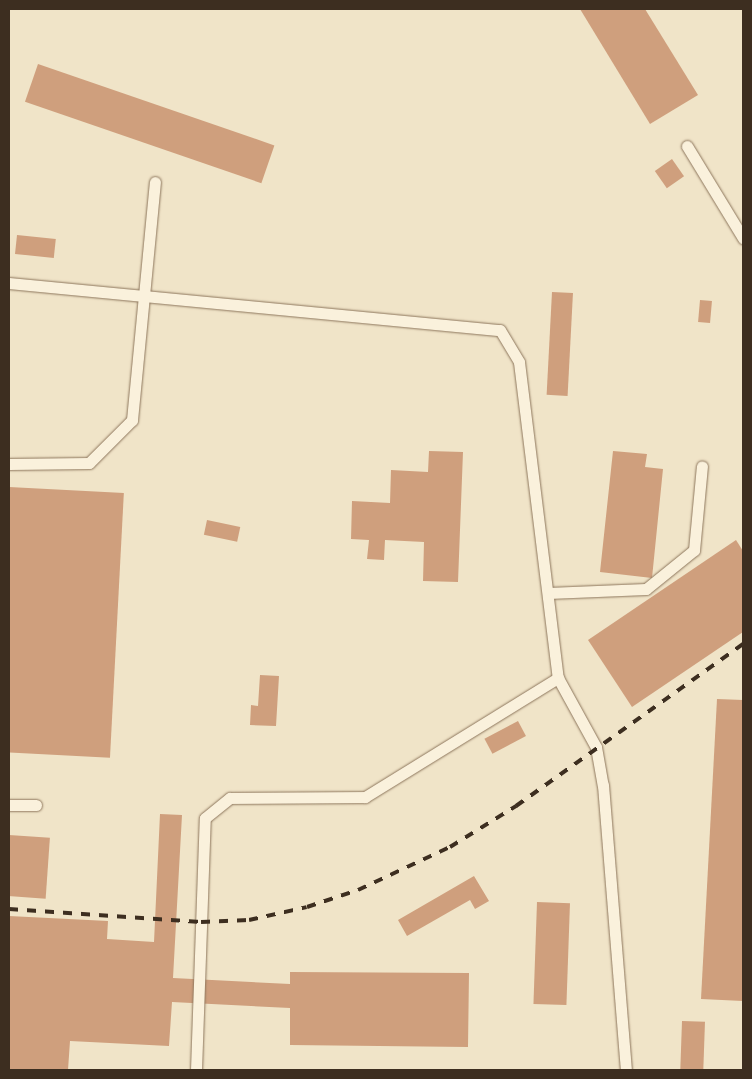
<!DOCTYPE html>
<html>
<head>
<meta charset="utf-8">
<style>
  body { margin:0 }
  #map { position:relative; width:752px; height:1079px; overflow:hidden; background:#f0e4c8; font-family:Bitter,serif }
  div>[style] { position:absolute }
  .building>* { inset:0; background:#cf9f7d; transform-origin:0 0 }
  .roads { filter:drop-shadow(0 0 1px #8d765c) drop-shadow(0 0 1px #8d765c) }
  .lane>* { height:11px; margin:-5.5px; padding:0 5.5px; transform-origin:5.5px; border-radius:5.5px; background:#faf1dc }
  .rail>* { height:4px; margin-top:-2px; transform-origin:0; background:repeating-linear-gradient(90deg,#3d2e20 0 9px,transparent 0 18px) }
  span { translate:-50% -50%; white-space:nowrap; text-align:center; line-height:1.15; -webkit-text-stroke:4px #f7eed8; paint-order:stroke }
  .frame { position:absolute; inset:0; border:10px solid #3d2e20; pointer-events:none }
</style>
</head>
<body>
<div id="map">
  <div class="building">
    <div style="clip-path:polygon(580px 9px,645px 9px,698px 95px,650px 124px)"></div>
    <div style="left:38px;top:64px;width:250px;height:40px;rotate:19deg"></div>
    <div style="left:672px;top:159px;width:21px;height:21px;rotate:55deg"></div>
    <div style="left:17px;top:235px;width:39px;height:19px;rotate:6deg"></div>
    <div style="left:552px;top:292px;width:21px;height:103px;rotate:3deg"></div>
    <div style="left:700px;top:300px;width:12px;height:22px;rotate:5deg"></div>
    <div style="clip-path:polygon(429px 451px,463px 452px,458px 582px,423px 581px,424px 542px,385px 540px,384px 560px,367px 559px,369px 540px,351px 539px,352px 501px,390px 503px,391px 470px,428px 472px)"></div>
    <div style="clip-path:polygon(613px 451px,647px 454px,645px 467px,663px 469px,652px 578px,600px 572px)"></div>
    <div style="left:9px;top:487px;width:115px;height:265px;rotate:3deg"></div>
    <div style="left:207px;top:520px;width:34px;height:15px;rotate:12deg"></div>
    <div style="clip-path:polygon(736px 540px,743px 551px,743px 632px,632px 707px,588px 640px)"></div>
    <div style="clip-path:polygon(260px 675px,279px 676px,276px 726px,250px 725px,251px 705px,258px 706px)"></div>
    <div style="clip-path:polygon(717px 699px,743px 700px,743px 1001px,701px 999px)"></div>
    <div style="left:518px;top:721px;width:17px;height:38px;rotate:62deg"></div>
    <div style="clip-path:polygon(160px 814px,182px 815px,173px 978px,290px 984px,290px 972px,469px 973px,468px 1047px,290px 1045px,290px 1008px,172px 1002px,169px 1046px,70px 1041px,68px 1070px,9px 1070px,9px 916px,108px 921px,107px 939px,154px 942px)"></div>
    <div style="left:9px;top:835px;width:41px;height:61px;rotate:4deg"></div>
    <div style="clip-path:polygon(474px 876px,489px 901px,475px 909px,470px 900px,407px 936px,398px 920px)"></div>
    <div style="left:537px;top:902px;width:33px;height:102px;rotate:2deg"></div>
    <div style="left:682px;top:1021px;width:23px;height:49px;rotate:2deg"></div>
  </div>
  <div class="roads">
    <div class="lane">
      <div style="left:687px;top:146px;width:108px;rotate:58.7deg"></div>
      <div style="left:9px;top:283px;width:493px;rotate:5.5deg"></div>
      <div style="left:500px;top:330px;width:37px;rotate:59deg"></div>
      <div style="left:519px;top:362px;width:318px;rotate:83deg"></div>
      <div style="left:558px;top:678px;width:79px;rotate:61.2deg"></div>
      <div style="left:596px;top:747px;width:39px;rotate:80deg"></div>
      <div style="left:603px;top:785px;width:286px;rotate:85.4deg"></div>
      <div style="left:9px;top:464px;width:80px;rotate:-0.7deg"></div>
      <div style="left:89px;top:463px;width:61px;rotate:-45deg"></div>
      <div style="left:132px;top:420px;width:239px;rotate:-84.5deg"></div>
      <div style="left:548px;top:593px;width:98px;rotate:-2.3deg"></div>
      <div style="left:646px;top:589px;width:62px;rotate:-39.1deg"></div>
      <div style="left:694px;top:550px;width:84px;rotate:-84.6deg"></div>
      <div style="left:9px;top:805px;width:27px"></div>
      <div style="left:196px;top:1070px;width:252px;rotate:-88deg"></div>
      <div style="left:205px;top:818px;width:32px;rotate:-39deg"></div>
      <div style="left:230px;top:798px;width:135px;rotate:-0.4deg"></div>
      <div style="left:365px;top:797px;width:227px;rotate:-31.7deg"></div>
    </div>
  </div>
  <div class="rail">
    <div style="left:9px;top:909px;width:192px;rotate:3.9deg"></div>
    <div style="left:201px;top:922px;width:48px;rotate:-2.4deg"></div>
    <div style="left:249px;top:920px;width:59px;rotate:-12.6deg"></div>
    <div style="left:307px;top:907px;width:54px;rotate:-18.4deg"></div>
    <div style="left:358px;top:890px;width:102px;rotate:-25.1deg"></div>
    <div style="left:450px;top:847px;width:78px;rotate:-31.8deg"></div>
    <div style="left:516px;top:806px;width:279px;rotate:-35.5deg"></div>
  </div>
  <div class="frame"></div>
</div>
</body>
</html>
